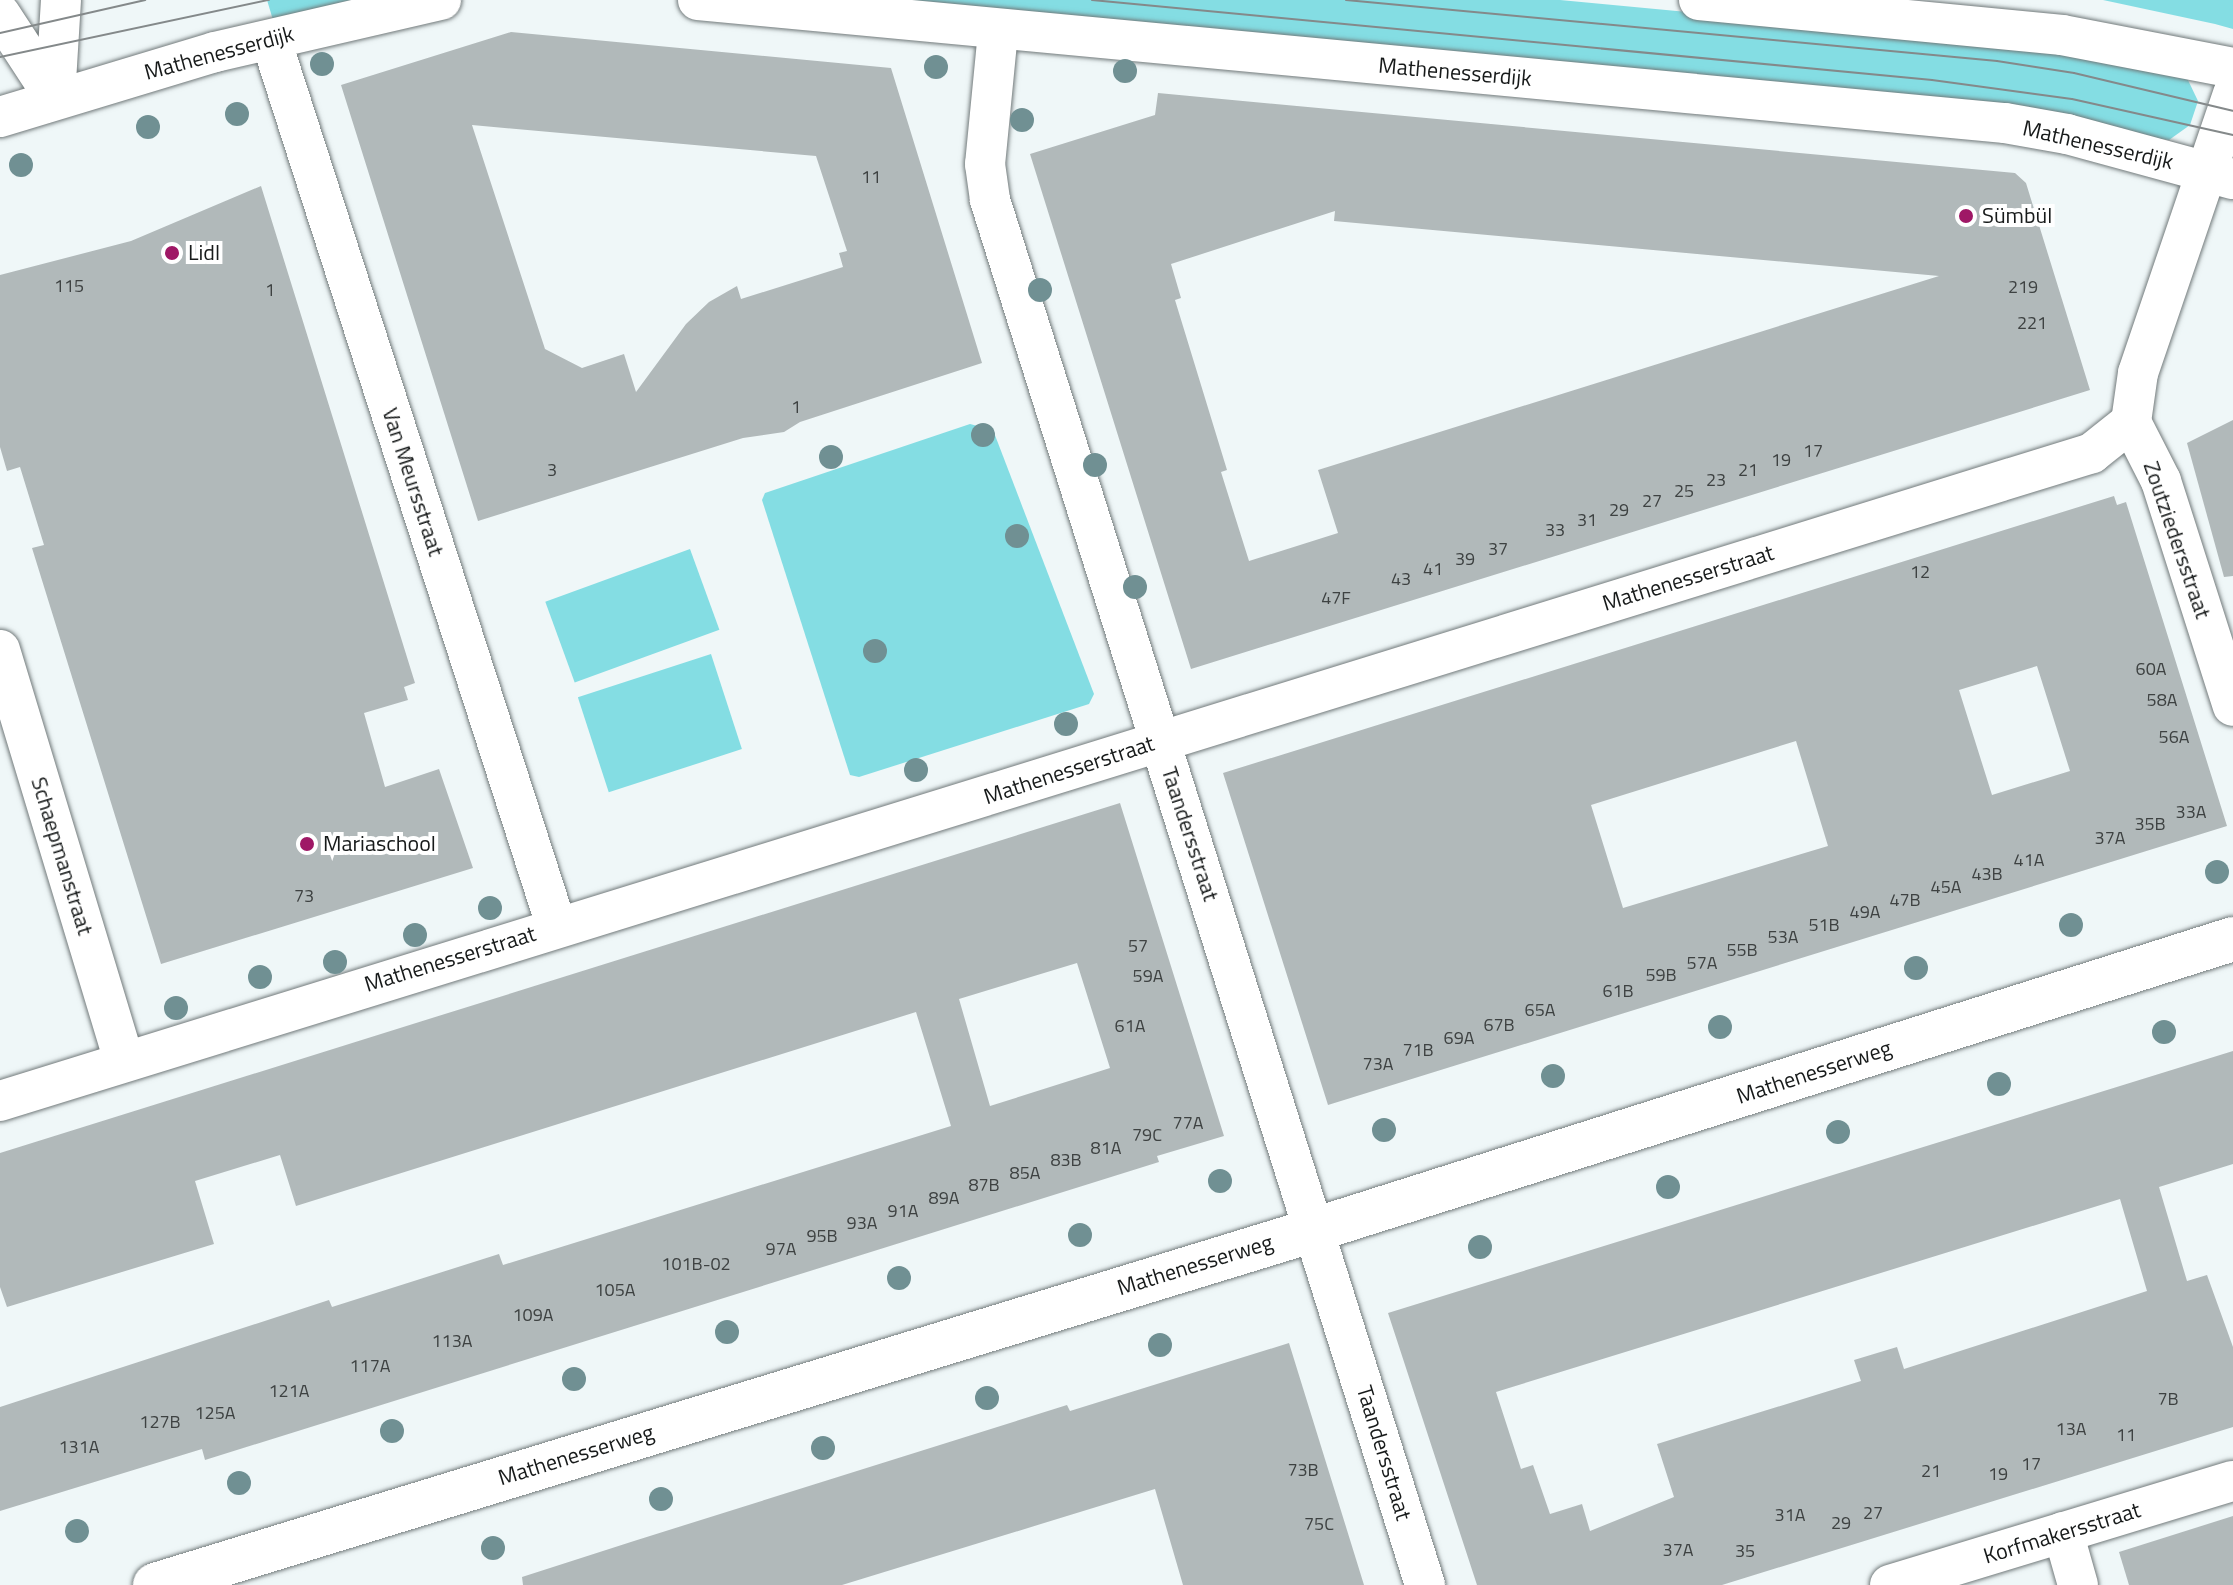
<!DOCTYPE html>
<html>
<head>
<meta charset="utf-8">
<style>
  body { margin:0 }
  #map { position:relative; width:2233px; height:1585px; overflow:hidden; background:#eff7f8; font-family:"Titillium Web",sans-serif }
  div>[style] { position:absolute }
  .green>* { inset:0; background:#84dde3; transform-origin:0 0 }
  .building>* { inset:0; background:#b1b9ba }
  .roads { filter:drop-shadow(0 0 2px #727a7b) drop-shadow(0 0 2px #727a7b) }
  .minor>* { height:40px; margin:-20px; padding:0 20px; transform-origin:20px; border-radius:20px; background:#fff }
  .tertiary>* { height:44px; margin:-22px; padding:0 22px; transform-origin:22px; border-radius:22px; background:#fff }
  .tram>* { height:2px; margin:-1px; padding:0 1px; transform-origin:1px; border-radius:1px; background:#84898a }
  .trees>* { width:24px; height:24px; margin:-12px; border-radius:50%; background:#709093 }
  .dots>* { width:22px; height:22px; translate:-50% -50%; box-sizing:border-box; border:4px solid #fff; border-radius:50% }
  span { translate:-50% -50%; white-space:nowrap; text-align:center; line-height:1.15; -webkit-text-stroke:8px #fff; paint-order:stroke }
  .number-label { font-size:18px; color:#3e4242 }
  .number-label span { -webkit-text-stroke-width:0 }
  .street-label { font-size:22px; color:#171a1a }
  .poi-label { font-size:22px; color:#171a1a }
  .left { translate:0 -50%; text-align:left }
</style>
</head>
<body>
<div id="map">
  <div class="green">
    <div style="clip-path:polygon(267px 0,362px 0,273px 20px)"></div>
    <div style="clip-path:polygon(871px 0,1560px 0,2003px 42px,2187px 78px,2198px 101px,2190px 125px,2169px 140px)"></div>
    <div style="clip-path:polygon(2103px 0,2233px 0,2233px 29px,2215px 24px)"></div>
    <div style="clip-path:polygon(970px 424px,993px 430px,1094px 694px,1089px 704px,859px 777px,850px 775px,762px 500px,765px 493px)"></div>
    <div style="left:690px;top:549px;width:86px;height:154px;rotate:70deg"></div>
    <div style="left:711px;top:654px;width:100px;height:140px;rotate:72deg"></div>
  </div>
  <div class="building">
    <div style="clip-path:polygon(evenodd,511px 32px,891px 68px,982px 363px,800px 422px,784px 432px,743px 438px,478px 521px,341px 85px,511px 32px,472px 125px,816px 156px,847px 251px,839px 253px,843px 267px,741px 299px,737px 286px,709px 302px,686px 324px,636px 392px,624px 354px,582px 368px,545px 349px,472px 125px)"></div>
    <div style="clip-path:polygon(evenodd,1158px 93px,2015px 173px,2026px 183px,2090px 390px,1191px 669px,1030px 154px,1155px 115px,1158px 93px,1335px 211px,1334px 221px,1939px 276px,1318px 470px,1338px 533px,1249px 561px,1221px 472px,1227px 470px,1175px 300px,1181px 298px,1171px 264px,1335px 211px)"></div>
    <div style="clip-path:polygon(261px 186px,415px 683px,404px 687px,408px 700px,364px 713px,385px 787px,439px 769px,473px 868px,161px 964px,32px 548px,44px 545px,20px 467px,7px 471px,0 447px,0 275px,131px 241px)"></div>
    <div style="clip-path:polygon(2233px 420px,2233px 576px,2224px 577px,2187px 443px)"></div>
    <div style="clip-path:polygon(evenodd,2114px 496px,2117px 505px,2126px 502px,2227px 826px,1328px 1105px,1223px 773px,2114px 496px,2037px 666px,2070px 771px,1992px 795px,1959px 690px,2037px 666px,2114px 496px,1796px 741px,1828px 846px,1623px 908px,1591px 805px,1796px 741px)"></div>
    <div style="clip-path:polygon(evenodd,1120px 803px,1224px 1136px,1157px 1156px,1159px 1162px,205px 1460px,202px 1449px,0 1511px,0 1407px,329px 1300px,332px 1307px,499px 1254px,503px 1265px,951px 1126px,916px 1012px,296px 1206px,280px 1155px,195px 1181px,214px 1244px,7px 1307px,0 1287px,0 1153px,1120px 803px,1077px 963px,1110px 1068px,990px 1106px,959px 999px,1077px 963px)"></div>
    <div style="clip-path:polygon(evenodd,2233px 1051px,2233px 1164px,2159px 1187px,2187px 1281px,2207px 1275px,2233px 1347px,2233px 1427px,1722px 1585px,1477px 1585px,1388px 1313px,2233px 1051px,2120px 1199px,2147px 1291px,1904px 1369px,1897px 1347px,1854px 1360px,1861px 1381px,1657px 1444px,1674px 1497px,1590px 1531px,1582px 1504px,1550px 1514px,1533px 1465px,1521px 1469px,1496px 1392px,2120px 1199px)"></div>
    <div style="clip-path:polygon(1289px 1343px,1364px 1585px,1183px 1585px,1155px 1489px,842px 1585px,523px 1585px,522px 1577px,634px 1541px,1067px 1405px,1070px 1411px)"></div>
    <div style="clip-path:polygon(2233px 1516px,2233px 1585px,2129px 1585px,2119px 1552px)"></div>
  </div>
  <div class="roads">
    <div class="minor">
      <div style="left:698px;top:0;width:1313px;rotate:5.38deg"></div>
      <div style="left:2005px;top:123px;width:63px;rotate:10.1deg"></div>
      <div style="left:2067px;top:134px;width:172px;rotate:15.2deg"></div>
      <div style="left:1699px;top:0;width:365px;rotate:5.5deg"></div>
      <div style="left:2062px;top:35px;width:174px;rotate:10.9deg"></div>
      <div style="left:0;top:14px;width:100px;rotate:56.8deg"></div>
      <div style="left:998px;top:32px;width:133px;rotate:95.6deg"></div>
      <div style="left:985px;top:164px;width:36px;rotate:82deg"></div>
      <div style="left:990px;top:200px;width:1452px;rotate:72.56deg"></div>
      <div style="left:271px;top:40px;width:930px;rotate:72.15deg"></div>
      <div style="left:55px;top:98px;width:98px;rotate:-86.5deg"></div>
      <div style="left:0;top:117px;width:225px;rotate:-16.8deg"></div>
      <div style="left:215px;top:52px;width:232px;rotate:-13deg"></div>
      <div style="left:2131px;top:422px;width:49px;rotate:-81.9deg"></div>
      <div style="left:2138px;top:373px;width:295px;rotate:-71.2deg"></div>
      <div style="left:2131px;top:422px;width:66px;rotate:63deg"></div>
      <div style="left:2161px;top:481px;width:236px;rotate:72.3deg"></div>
      <div style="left:0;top:650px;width:430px;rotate:73.2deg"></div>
      <div style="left:0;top:1101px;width:2190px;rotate:-17.21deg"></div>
      <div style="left:2092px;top:453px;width:50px;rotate:-38.5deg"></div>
      <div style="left:2063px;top:1532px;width:55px;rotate:74.2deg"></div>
      <div style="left:1890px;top:1585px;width:358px;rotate:-16.9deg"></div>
    </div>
    <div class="tertiary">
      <div style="left:155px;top:1585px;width:1212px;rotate:-17.03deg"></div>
      <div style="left:1314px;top:1230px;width:964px;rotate:-17.57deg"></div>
    </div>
  </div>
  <div class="tram">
    <div style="left:1092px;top:0;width:844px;rotate:5.44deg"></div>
    <div style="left:1932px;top:80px;width:141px;rotate:7.7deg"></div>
    <div style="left:2072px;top:99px;width:165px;rotate:12.6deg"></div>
    <div style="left:1346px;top:0;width:654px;rotate:5.35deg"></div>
    <div style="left:1997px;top:61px;width:78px;rotate:8.9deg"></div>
    <div style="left:2074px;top:73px;width:163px;rotate:13.4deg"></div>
    <div style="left:0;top:33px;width:149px;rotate:-12.8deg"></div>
    <div style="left:0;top:57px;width:275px;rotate:-12deg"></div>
  </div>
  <div class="trees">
    <div style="left:322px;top:64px"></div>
    <div style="left:936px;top:67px"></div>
    <div style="left:1125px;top:71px"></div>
    <div style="left:237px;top:114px"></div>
    <div style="left:1022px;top:120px"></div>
    <div style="left:148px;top:127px"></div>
    <div style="left:21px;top:165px"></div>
    <div style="left:1040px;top:290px"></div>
    <div style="left:983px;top:435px"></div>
    <div style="left:831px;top:457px"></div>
    <div style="left:1095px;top:465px"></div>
    <div style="left:1017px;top:536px"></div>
    <div style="left:1135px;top:587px"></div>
    <div style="left:875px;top:651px"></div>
    <div style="left:1066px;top:724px"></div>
    <div style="left:916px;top:770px"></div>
    <div style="left:2217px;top:872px"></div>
    <div style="left:490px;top:908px"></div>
    <div style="left:2071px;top:925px"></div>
    <div style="left:415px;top:935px"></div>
    <div style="left:335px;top:962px"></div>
    <div style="left:1916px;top:968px"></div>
    <div style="left:260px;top:977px"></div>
    <div style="left:176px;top:1008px"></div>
    <div style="left:1720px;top:1027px"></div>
    <div style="left:2164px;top:1032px"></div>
    <div style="left:1553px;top:1076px"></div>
    <div style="left:1999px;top:1084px"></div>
    <div style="left:1384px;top:1130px"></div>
    <div style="left:1838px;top:1132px"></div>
    <div style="left:1220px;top:1181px"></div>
    <div style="left:1668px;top:1187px"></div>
    <div style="left:1080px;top:1235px"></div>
    <div style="left:1480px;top:1247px"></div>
    <div style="left:899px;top:1278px"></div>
    <div style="left:727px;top:1332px"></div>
    <div style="left:1160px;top:1345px"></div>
    <div style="left:574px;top:1379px"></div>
    <div style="left:987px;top:1398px"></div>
    <div style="left:392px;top:1431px"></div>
    <div style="left:823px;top:1448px"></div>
    <div style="left:239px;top:1483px"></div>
    <div style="left:661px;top:1499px"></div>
    <div style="left:77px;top:1531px"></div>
    <div style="left:493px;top:1548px"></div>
  </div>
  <div class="dots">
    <div style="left:1966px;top:216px;background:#9f1866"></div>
    <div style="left:172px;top:253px;background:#9f1866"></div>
    <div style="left:307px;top:844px;background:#9f1866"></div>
  </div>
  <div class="number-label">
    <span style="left:871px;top:177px">11</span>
    <span style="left:69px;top:286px">115</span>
    <span style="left:2023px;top:287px">219</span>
    <span style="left:270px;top:290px">1</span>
    <span style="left:2032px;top:323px">221</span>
    <span style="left:796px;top:407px">1</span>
    <span style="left:1813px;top:451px">17</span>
    <span style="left:1781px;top:460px">19</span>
    <span style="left:552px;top:470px">3</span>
    <span style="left:1748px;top:470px">21</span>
    <span style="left:1716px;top:480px">23</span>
    <span style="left:1684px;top:491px">25</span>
    <span style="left:1652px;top:501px">27</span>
    <span style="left:1619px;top:510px">29</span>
    <span style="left:1587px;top:520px">31</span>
    <span style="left:1555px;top:530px">33</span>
    <span style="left:1498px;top:549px">37</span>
    <span style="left:1465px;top:559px">39</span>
    <span style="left:1433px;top:569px">41</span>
    <span style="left:1920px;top:572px">12</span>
    <span style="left:1401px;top:579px">43</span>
    <span style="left:1336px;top:598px">47F</span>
    <span style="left:2151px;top:669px">60A</span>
    <span style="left:2162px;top:700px">58A</span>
    <span style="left:2174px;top:737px">56A</span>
    <span style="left:2191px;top:812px">33A</span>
    <span style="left:2150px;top:824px">35B</span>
    <span style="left:2110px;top:838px">37A</span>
    <span style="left:2029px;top:860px">41A</span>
    <span style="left:1987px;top:874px">43B</span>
    <span style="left:1946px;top:887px">45A</span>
    <span style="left:304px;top:896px">73</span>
    <span style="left:1905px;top:900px">47B</span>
    <span style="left:1865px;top:912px">49A</span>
    <span style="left:1824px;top:925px">51B</span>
    <span style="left:1783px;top:937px">53A</span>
    <span style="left:1138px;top:946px">57</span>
    <span style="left:1742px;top:950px">55B</span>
    <span style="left:1702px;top:963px">57A</span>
    <span style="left:1661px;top:975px">59B</span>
    <span style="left:1148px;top:976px">59A</span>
    <span style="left:1618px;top:991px">61B</span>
    <span style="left:1540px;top:1010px">65A</span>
    <span style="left:1499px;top:1025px">67B</span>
    <span style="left:1130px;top:1026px">61A</span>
    <span style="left:1459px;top:1038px">69A</span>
    <span style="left:1418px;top:1050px">71B</span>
    <span style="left:1378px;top:1064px">73A</span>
    <span style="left:1188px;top:1123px">77A</span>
    <span style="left:1147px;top:1135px">79C</span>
    <span style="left:1106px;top:1148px">81A</span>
    <span style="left:1066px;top:1160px">83B</span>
    <span style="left:1025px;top:1173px">85A</span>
    <span style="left:984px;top:1185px">87B</span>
    <span style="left:944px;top:1198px">89A</span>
    <span style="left:903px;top:1211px">91A</span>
    <span style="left:862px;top:1223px">93A</span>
    <span style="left:822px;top:1236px">95B</span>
    <span style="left:781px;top:1249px">97A</span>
    <span style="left:696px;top:1264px">101B-02</span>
    <span style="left:615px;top:1290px">105A</span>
    <span style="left:533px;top:1315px">109A</span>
    <span style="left:452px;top:1341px">113A</span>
    <span style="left:370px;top:1366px">117A</span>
    <span style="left:289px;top:1391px">121A</span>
    <span style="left:2168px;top:1399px">7B</span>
    <span style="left:215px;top:1413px">125A</span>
    <span style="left:160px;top:1422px">127B</span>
    <span style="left:2071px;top:1429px">13A</span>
    <span style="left:2126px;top:1435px">11</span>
    <span style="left:79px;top:1447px">131A</span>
    <span style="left:2031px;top:1464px">17</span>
    <span style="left:1303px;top:1470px">73B</span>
    <span style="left:1931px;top:1471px">21</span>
    <span style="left:1998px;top:1474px">19</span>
    <span style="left:1873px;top:1513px">27</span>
    <span style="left:1790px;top:1515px">31A</span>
    <span style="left:1841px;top:1523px">29</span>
    <span style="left:1319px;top:1524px">75C</span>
    <span style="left:1678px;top:1550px">37A</span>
    <span style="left:1745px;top:1551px">35</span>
  </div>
  <div class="street-label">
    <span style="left:219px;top:53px;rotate:-15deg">Mathenesserdijk</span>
    <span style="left:1455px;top:72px;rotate:5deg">Mathenesserdijk</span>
    <span style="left:2098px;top:145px;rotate:13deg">Mathenesserdijk</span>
    <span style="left:413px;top:482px;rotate:72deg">Van Meursstraat</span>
    <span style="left:2177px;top:540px;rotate:71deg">Zoutziedersstraat</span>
    <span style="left:1688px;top:578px;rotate:-17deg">Mathenesserstraat</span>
    <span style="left:1069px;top:770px;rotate:-18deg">Mathenesserstraat</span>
    <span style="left:1190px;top:834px;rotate:72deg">Taandersstraat</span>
    <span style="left:62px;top:856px;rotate:73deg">Schaepmanstraat</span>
    <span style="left:450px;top:959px;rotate:-17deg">Mathenesserstraat</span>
    <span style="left:1814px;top:1072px;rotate:-18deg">Mathenesserweg</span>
    <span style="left:1195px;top:1265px;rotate:-17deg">Mathenesserweg</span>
    <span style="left:1384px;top:1453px;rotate:73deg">Taandersstraat</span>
    <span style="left:576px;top:1455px;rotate:-17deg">Mathenesserweg</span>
    <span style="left:2062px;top:1533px;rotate:-17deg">Korfmakersstraat</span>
  </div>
  <div class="poi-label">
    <span class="left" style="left:1982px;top:216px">Sümbül</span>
    <span class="left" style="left:188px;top:253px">Lidl</span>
    <span class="left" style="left:323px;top:844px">Mariaschool</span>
  </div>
</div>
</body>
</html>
